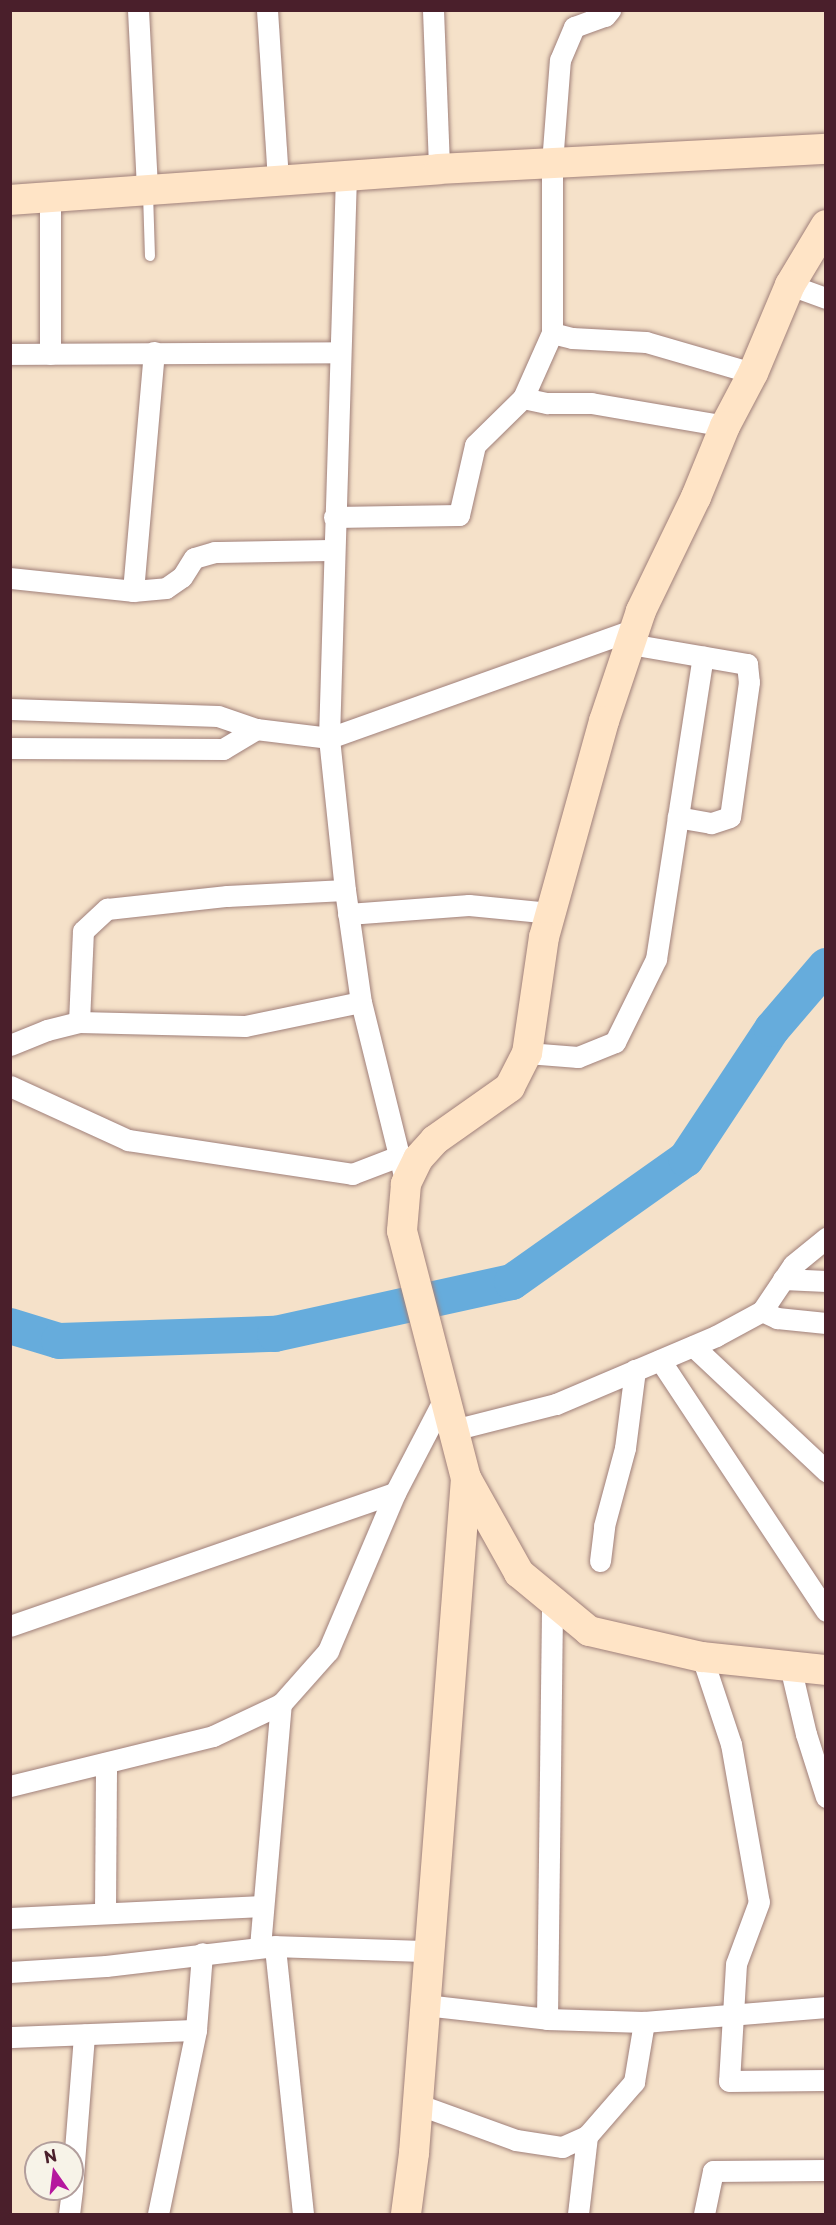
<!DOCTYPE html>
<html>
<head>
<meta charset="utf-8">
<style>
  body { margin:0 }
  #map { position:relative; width:836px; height:2225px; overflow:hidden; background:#f5e1c9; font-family:"Playpen Sans",sans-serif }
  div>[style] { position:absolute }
  .river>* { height:36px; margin:-18px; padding:0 18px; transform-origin:18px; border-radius:18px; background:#66acdc }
  .roads { filter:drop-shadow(0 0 2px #a0807a) drop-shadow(0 0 2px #a0807a) }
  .lane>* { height:10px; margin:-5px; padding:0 5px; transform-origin:5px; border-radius:5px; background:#fff }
  .street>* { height:21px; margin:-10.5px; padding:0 10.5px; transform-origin:10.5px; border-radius:10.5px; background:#fff }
  .secondary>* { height:30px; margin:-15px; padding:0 15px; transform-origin:15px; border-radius:15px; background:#ffe4c6 }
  span { translate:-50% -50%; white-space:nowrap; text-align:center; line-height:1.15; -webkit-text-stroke:6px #f7f3e8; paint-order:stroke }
  .frame { position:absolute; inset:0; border:12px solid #4a1f2b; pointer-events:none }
  .north { position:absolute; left:24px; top:2141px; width:60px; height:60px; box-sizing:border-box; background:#f7f3e8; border:2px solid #b29e9c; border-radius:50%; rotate:346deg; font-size:16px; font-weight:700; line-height:24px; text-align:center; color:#4a1f2b }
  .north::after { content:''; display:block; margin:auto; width:21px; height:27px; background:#b5179e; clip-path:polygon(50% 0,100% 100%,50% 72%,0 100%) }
</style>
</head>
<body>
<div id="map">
  <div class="river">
    <div style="left:10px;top:1326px;width:51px;rotate:17deg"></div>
    <div style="left:59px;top:1341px;width:216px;rotate:-1.9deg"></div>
    <div style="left:275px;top:1334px;width:243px;rotate:-12.4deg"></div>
    <div style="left:512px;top:1282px;width:213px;rotate:-35.3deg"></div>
    <div style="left:686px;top:1159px;width:156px;rotate:-56.5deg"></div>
    <div style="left:772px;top:1029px;width:83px;rotate:-49.4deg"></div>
  </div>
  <div class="roads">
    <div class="lane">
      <div style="left:148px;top:193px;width:63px;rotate:88.2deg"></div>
    </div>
    <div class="street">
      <div style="left:138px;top:10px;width:180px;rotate:87.1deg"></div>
      <div style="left:267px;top:10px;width:170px;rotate:86.3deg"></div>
      <div style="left:433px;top:10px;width:159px;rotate:87.8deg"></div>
      <div style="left:346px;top:175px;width:563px;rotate:91.73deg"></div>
      <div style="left:329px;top:738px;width:153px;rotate:84deg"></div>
      <div style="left:345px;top:890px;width:113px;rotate:81.9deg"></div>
      <div style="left:361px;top:1002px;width:187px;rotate:76.1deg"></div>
      <div style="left:790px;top:285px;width:38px;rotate:20deg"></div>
      <div style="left:552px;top:333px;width:21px;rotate:14deg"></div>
      <div style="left:572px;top:338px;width:74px;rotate:3.1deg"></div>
      <div style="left:646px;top:342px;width:111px;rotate:16.2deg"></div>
      <div style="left:10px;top:354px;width:330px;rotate:-0.3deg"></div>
      <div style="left:50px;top:354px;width:157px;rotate:-90deg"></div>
      <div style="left:523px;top:398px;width:25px;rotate:12deg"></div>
      <div style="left:547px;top:403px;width:44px"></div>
      <div style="left:591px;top:403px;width:136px;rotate:9.7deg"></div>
      <div style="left:334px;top:517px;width:125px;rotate:-0.9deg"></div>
      <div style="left:459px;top:515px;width:72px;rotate:-77.1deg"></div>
      <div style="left:475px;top:445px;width:67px;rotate:-44.4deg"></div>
      <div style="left:523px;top:398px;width:71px;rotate:-66deg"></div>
      <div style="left:552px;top:333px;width:170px;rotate:-90deg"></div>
      <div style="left:552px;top:163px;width:103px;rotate:-85.6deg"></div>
      <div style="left:560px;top:60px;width:36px;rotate:-67deg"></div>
      <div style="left:574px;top:27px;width:33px;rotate:-20deg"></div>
      <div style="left:605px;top:16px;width:8px;rotate:-50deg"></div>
      <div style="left:10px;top:578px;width:124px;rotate:6deg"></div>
      <div style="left:133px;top:591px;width:240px;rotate:-85deg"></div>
      <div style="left:133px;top:591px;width:33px;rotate:-5deg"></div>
      <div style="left:166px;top:588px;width:19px;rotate:-35deg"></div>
      <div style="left:182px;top:577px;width:22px;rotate:-58deg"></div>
      <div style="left:194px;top:558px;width:22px;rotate:-16deg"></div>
      <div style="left:215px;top:552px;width:118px;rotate:-1deg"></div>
      <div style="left:630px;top:644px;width:119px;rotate:9.7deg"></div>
      <div style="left:747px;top:664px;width:18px;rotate:84deg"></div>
      <div style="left:749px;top:682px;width:136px;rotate:98deg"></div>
      <div style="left:730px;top:817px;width:20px;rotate:162deg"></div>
      <div style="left:711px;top:823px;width:34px;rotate:-170deg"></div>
      <div style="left:10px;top:709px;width:208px;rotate:1.9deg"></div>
      <div style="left:218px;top:716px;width:40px;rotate:18.9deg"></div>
      <div style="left:256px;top:729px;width:74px;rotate:7deg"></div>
      <div style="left:329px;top:738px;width:325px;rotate:-19.6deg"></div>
      <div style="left:10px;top:748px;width:213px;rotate:0.3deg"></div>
      <div style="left:223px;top:749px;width:39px;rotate:-31deg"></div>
      <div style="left:348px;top:914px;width:121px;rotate:-4.3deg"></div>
      <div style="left:469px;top:905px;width:81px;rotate:5.6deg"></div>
      <div style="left:79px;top:1022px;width:91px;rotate:-87.5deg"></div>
      <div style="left:83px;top:931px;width:33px;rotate:-43deg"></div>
      <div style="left:107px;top:909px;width:121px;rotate:-6.2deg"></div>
      <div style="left:227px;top:896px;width:118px;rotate:-2.9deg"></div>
      <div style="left:10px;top:1045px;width:40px;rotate:-22deg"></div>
      <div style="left:47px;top:1030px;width:33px;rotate:-14deg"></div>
      <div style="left:79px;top:1022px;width:166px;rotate:1.4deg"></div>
      <div style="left:245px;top:1026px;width:118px;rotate:-11.7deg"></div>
      <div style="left:527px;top:1053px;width:51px;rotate:4.5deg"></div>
      <div style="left:578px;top:1057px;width:40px;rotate:-22deg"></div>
      <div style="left:615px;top:1042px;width:93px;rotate:-63.7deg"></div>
      <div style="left:656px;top:959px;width:306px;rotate:-81.2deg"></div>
      <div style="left:10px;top:1086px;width:130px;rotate:24.6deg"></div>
      <div style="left:128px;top:1140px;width:227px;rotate:8.6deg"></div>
      <div style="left:352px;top:1174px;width:50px;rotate:-21deg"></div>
      <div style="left:783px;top:1279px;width:43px;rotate:2.7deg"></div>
      <div style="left:762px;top:1311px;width:17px;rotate:25deg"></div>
      <div style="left:777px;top:1318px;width:49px;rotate:5.8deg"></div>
      <div style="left:693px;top:1346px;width:183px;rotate:43.2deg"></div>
      <div style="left:660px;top:1360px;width:301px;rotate:56.5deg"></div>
      <div style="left:453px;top:1430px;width:106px;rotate:-14.2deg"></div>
      <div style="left:556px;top:1404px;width:174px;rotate:-23deg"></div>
      <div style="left:716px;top:1336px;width:52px;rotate:-28.5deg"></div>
      <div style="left:762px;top:1311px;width:55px;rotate:-56deg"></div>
      <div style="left:793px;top:1265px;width:43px;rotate:-39.3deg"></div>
      <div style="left:600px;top:1561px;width:35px;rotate:-83deg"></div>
      <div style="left:604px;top:1526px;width:81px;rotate:-74.9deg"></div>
      <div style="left:625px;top:1448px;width:79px;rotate:-82.7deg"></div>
      <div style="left:10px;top:1626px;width:407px;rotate:-19.1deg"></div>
      <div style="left:702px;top:1657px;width:92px;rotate:71.6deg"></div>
      <div style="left:731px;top:1744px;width:160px;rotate:80deg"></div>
      <div style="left:759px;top:1902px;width:66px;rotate:110.4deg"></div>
      <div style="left:736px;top:1964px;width:117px;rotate:93.4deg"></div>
      <div style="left:729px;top:2081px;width:97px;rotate:-0.6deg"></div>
      <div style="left:790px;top:1666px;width:70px;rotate:76.8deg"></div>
      <div style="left:806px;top:1734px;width:66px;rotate:72.4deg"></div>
      <div style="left:10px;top:1786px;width:209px;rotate:-13.8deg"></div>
      <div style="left:213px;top:1736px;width:75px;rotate:-25.2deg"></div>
      <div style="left:281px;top:1704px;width:71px;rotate:-48.4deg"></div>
      <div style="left:328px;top:1651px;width:172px;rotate:-67deg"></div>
      <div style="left:395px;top:1493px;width:106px;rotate:-62.5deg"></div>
      <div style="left:105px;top:1913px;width:150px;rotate:-89.6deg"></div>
      <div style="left:10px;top:1918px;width:253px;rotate:-2.7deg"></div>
      <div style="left:260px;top:1947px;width:244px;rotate:-85.1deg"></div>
      <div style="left:10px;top:1972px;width:96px;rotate:-3.6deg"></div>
      <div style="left:106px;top:1966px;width:170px;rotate:-6.7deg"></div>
      <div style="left:425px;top:2005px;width:123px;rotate:6.5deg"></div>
      <div style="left:547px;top:2019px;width:97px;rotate:1.8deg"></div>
      <div style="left:644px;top:2022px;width:183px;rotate:-4.7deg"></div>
      <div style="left:547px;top:2019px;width:419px;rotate:-89.3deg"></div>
      <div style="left:10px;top:2037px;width:186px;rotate:-2.2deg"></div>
      <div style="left:417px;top:2104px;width:105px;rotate:20deg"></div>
      <div style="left:516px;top:2140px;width:47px;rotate:8.7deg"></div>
      <div style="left:562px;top:2147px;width:27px;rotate:-24deg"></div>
      <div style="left:587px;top:2136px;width:72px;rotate:-49deg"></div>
      <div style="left:634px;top:2082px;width:61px;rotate:-80.5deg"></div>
      <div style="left:72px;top:2188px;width:154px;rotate:-85.5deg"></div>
      <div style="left:69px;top:2214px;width:25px;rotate:-83deg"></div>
      <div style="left:158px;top:2214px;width:188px;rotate:-78.3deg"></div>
      <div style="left:196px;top:2030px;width:77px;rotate:-85.5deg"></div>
      <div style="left:303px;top:2214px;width:269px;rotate:-96deg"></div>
      <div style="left:275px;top:1946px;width:153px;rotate:1.9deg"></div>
      <div style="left:578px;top:2214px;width:79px;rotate:-83.4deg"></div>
      <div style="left:704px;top:2214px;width:44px;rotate:-78.2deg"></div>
      <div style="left:713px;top:2171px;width:113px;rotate:-0.5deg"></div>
    </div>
    <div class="secondary">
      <div style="left:10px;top:200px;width:430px;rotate:-4.1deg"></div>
      <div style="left:439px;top:169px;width:388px;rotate:-3deg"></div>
      <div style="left:826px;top:225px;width:70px;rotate:121deg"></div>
      <div style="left:790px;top:285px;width:95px;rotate:112.8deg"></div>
      <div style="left:753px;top:373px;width:60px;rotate:117.8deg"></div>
      <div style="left:725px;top:426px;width:77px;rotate:112.2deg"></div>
      <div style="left:696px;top:497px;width:127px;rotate:115.8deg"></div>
      <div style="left:641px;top:611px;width:116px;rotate:108.6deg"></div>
      <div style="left:604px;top:721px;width:224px;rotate:105.5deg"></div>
      <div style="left:544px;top:937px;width:117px;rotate:98.3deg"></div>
      <div style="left:527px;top:1053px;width:38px;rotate:117deg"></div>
      <div style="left:510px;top:1087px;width:92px;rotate:144.8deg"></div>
      <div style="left:435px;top:1140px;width:25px;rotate:132deg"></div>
      <div style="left:418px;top:1159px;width:28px;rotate:116deg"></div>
      <div style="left:406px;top:1184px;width:47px;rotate:94.9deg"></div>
      <div style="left:402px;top:1231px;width:255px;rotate:75.5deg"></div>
      <div style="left:466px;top:1478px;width:109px;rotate:60.8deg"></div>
      <div style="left:519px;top:1573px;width:91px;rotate:39.6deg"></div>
      <div style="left:589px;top:1631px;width:116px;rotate:13deg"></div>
      <div style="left:702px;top:1657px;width:125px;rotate:6deg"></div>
      <div style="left:406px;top:2214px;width:62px;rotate:-82.5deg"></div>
      <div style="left:414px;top:2153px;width:677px;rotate:-85.59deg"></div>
    </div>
  </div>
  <div class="frame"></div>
  <div class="north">N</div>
</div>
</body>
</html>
